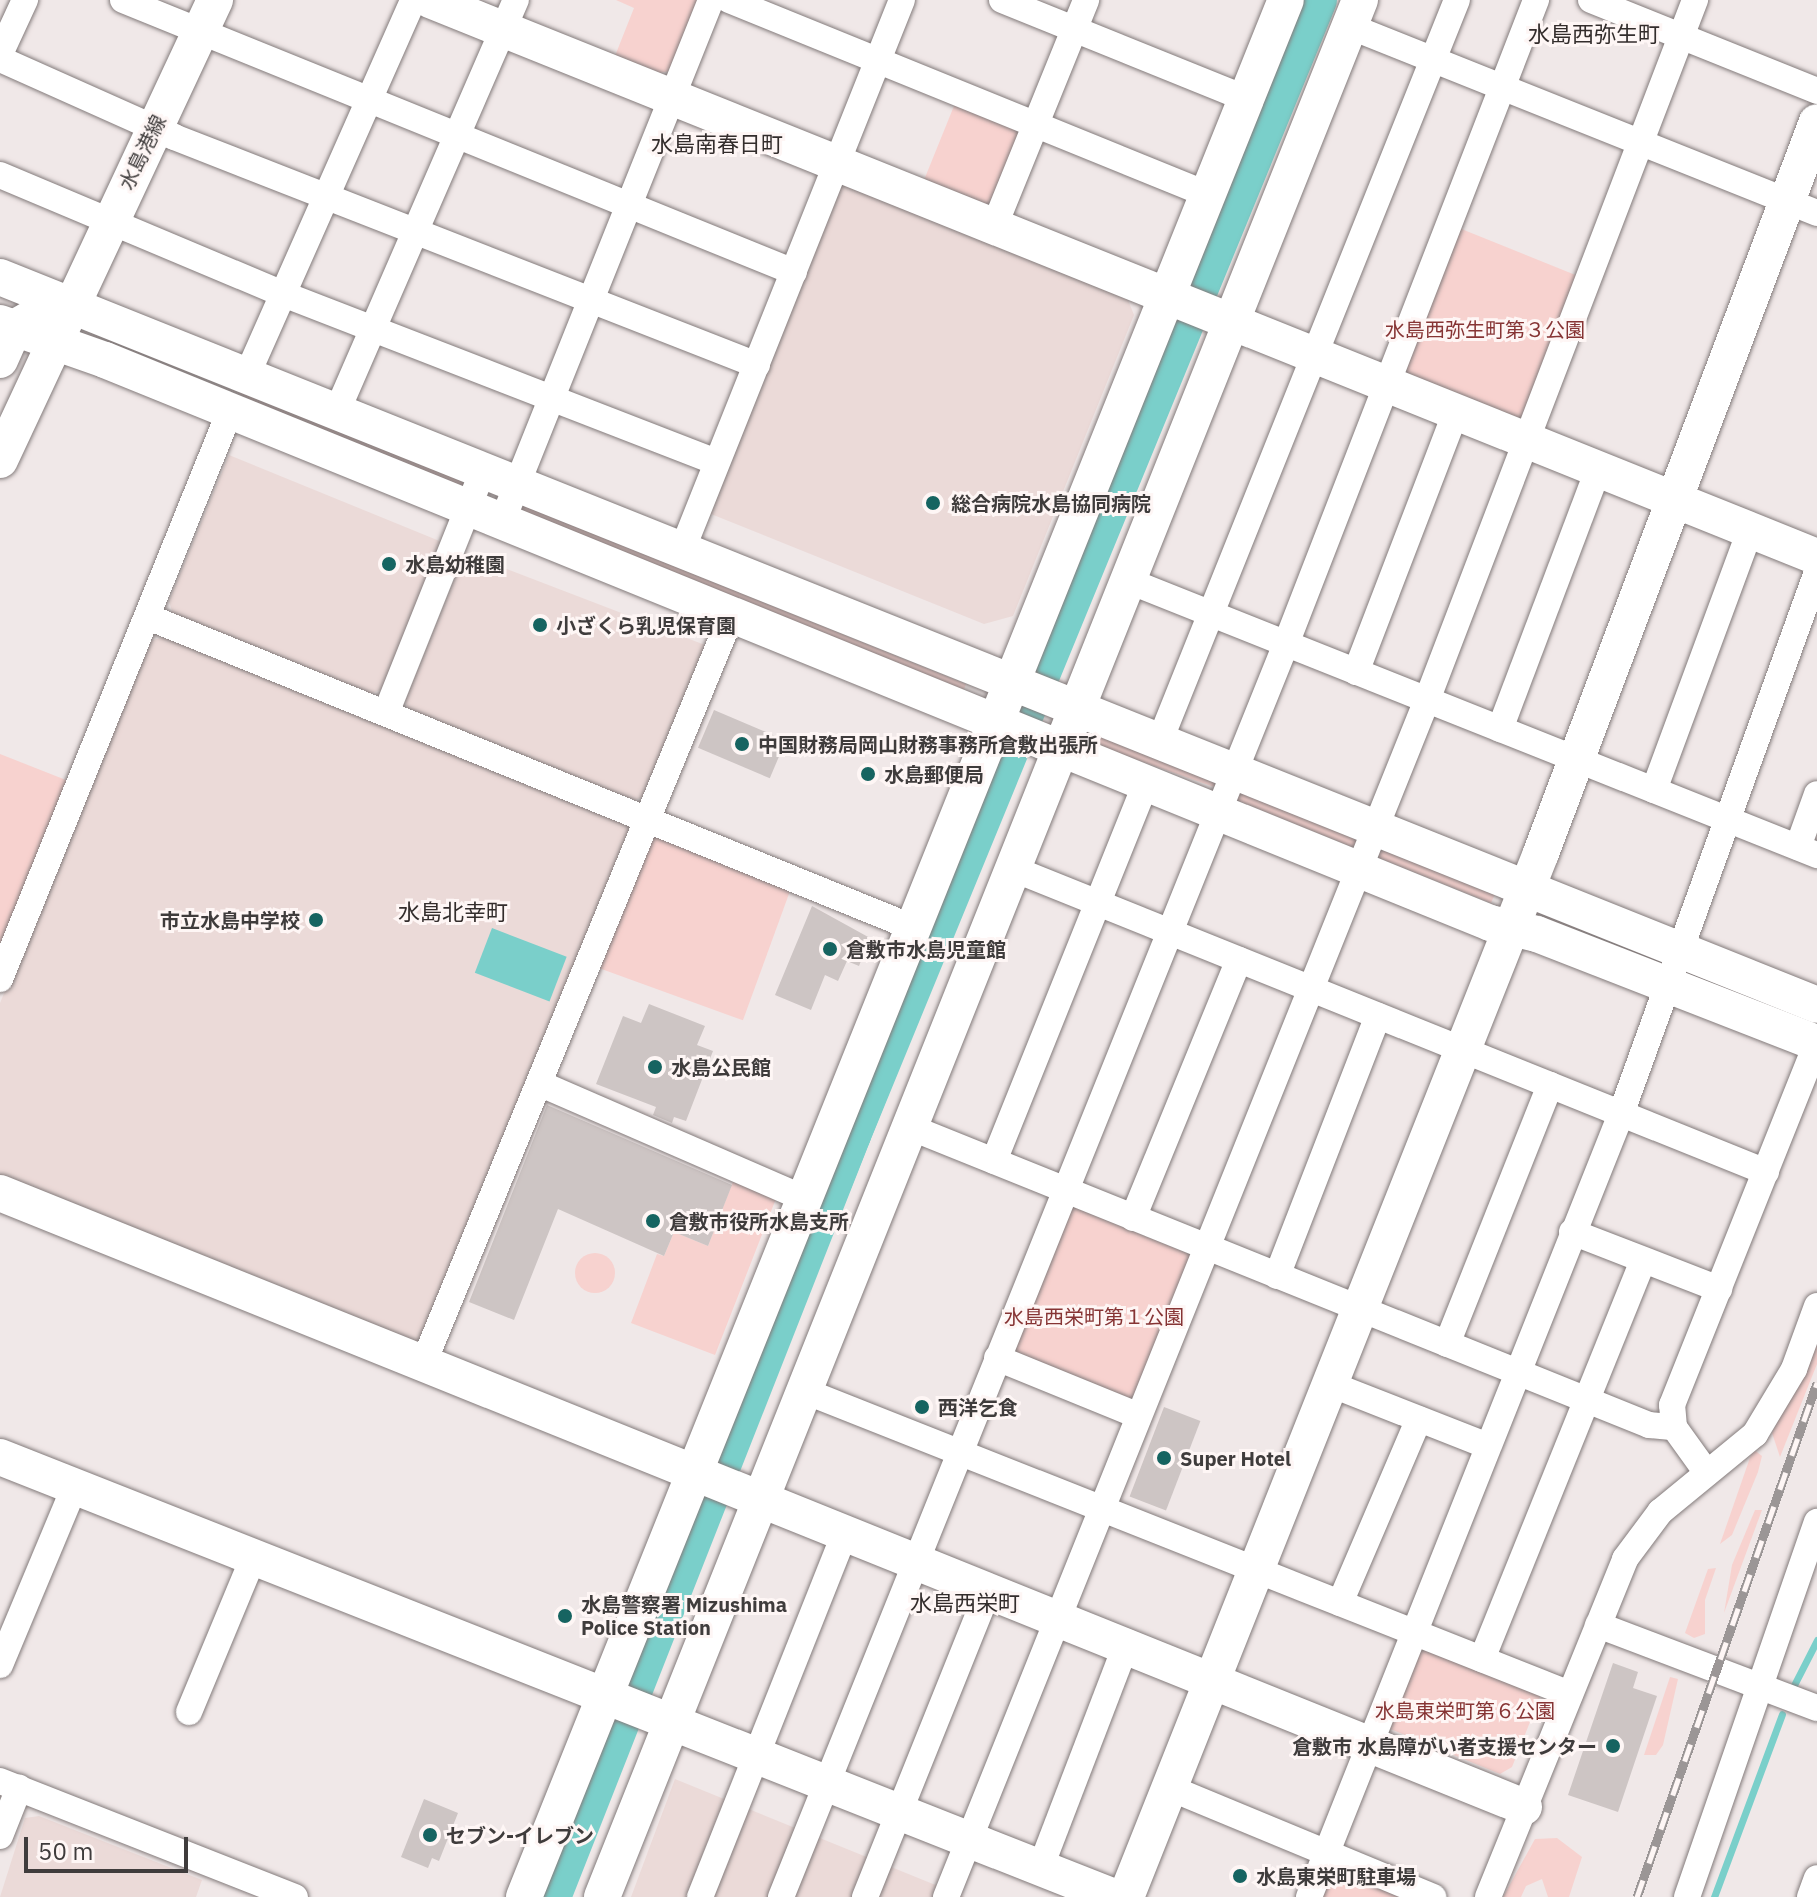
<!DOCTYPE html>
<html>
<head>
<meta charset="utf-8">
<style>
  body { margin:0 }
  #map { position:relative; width:1817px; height:1897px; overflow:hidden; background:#f0e8e8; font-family:"IBM Plex Sans","Noto Sans JP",sans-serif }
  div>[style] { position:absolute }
  .built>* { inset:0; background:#ebdad8 }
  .green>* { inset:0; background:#f7d2cf; transform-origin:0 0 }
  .round { border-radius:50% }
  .water>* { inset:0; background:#7acfca; transform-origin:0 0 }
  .stream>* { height:7px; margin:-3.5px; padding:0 3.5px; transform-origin:3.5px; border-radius:3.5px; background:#7acfca }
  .river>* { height:40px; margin:-20px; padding:0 20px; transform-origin:20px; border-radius:20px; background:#7acfca }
  .building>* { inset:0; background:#cdc5c4; transform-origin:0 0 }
  .roads { filter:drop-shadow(0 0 2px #837b7b) drop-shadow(0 0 2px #837b7b) }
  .street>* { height:26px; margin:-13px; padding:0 13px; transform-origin:13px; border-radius:13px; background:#fff }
  .secondary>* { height:36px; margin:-18px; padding:0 18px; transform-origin:18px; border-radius:18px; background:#fff }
  .rail>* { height:9px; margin-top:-4.5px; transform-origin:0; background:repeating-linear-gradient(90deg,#fef6f5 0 18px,#9b9696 0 36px); box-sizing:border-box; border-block:2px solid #9b9696 }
  .dots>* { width:22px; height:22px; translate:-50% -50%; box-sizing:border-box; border:4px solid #fef6f5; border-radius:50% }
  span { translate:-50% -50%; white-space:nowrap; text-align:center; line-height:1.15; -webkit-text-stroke:6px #fef6f5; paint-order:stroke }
  .street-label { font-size:20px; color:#3f3c3c }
  .park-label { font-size:20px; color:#863434 }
  .poi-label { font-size:20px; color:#3f3c3c; font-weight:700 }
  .left { translate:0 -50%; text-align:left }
  .right { translate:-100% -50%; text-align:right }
  .neighbourhood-label { font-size:22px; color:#332d2c }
  .scale { position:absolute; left:24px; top:1837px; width:164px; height:36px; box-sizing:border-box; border:4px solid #3f3c3c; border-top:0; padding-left:10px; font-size:24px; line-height:28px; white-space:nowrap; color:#3f3c3c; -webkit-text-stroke:6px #fef6f5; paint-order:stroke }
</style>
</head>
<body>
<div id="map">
  <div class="built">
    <div style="clip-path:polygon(837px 183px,1126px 295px,1134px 315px,1013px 616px,984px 624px,706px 512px)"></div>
    <div style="clip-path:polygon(229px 455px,442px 542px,383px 689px,364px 696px,175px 622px,169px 601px)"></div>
    <div style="clip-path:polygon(465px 553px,705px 645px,647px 795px,631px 802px,411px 715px,405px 701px)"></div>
    <div style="clip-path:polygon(168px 636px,627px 822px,631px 837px,426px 1341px,408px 1347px,0 1182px,0 1003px,149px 641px)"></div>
    <div style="clip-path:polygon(675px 1779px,965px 1897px,631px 1897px)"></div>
    <div style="clip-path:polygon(39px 1816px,202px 1880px,196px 1897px,0 1897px,25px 1818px)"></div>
  </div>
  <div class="green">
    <div style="clip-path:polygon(616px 0,697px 0,669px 71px,651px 75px,613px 61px,634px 8px)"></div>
    <div style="left:956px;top:101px;width:76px;height:91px;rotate:22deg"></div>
    <div style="left:1454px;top:226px;width:135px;height:157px;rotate:22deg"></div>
    <div style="clip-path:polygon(240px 389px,467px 480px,462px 492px,303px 427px,238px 393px)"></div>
    <div style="left:520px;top:504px;width:481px;height:9px;rotate:22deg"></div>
    <div style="clip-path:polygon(1100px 732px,1218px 778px,1217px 788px,1095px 745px)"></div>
    <div style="clip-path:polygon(0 754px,71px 782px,0 962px)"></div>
    <div style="clip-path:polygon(1234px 788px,1363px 836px,1357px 849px,1234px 799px)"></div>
    <div style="left:649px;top:834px;width:152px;height:143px;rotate:20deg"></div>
    <div style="clip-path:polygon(1378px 846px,1497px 889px,1491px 903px,1379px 858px)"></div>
    <div style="clip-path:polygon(734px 1179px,777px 1196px,715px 1355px,631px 1323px,657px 1254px,664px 1256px,674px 1232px,708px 1246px)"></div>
    <div style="left:1068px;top:1205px;width:134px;height:160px;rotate:22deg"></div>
    <div class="round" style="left:575px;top:1253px;width:40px;height:40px"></div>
    <div style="clip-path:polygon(1817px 1337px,1817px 1364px,1780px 1457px,1772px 1433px)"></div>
    <div style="clip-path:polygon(1753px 1449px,1762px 1456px,1758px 1472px,1732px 1535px,1720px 1544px)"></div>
    <div style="clip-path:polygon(1755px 1510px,1762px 1510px,1724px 1613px,1732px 1565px)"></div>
    <div style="clip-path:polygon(1716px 1568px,1705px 1600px,1705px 1634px,1694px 1638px,1685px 1633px,1708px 1569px)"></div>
    <div style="clip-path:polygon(1417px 1642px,1542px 1692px,1512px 1767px,1500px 1774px,1383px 1726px)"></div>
    <div style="clip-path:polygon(1670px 1677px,1678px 1679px,1663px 1745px,1656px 1755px,1644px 1755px)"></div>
    <div style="clip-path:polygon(1557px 1838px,1582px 1857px,1569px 1897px,1548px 1897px,1542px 1879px,1526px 1886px,1521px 1897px,1503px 1897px,1535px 1839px)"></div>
    <div style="clip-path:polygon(1333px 1862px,1415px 1897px,1318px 1897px)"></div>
  </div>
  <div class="water">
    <div style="left:492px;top:928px;width:80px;height:48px;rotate:21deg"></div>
  </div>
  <div class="stream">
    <div style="left:1208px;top:302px;width:326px;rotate:-67.8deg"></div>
    <div style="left:1049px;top:686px;width:395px;rotate:-67.5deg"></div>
    <div style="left:731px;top:1477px;width:788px;rotate:-68.19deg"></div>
    <div style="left:1792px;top:1689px;width:55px;rotate:-63deg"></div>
    <div style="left:642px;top:1699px;width:220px;rotate:-68.1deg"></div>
    <div style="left:563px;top:1897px;width:193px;rotate:-68.4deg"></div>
    <div style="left:1714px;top:1897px;width:195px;rotate:-69.6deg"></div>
  </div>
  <div class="river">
    <div style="left:551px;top:1897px;width:819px;rotate:-68.51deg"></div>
    <div style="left:851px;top:1135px;width:1227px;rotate:-67.68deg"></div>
  </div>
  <div class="building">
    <div style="left:714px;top:710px;width:78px;height:41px;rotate:23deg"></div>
    <div style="clip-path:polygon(812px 906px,870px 938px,859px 966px,847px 961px,838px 981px,825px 975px,811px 1010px,775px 995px)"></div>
    <div style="clip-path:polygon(649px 1004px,705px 1026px,697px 1045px,713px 1051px,686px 1121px,674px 1117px,672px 1123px,653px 1115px,656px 1107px,596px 1084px,623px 1016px,641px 1023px)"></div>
    <div style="clip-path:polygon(547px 1105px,732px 1185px,708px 1246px,674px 1232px,664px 1256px,558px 1209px,514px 1320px,469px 1302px)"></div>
    <div style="left:1164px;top:1407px;width:39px;height:96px;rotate:21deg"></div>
    <div style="clip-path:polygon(1613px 1663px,1638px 1672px,1633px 1688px,1657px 1696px,1618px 1812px,1568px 1795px)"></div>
    <div style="clip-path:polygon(424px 1799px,458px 1813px,439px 1861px,432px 1858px,428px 1868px,401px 1857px)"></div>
  </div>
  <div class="roads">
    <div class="street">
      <div style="left:123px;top:0;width:724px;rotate:22.07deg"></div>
      <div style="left:729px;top:0;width:518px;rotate:22.11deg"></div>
      <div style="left:1002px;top:0;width:264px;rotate:22deg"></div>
      <div style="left:1591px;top:0;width:244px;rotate:21.9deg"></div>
      <div style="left:1349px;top:26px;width:504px;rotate:21.78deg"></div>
      <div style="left:0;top:54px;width:60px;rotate:-65.2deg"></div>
      <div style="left:0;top:59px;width:191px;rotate:24.1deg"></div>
      <div style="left:174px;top:137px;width:626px;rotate:21.36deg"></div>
      <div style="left:0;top:175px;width:307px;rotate:22.8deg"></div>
      <div style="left:283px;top:294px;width:465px;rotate:21.2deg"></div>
      <div style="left:994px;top:227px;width:245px;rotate:-67.9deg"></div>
      <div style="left:248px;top:373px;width:408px;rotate:-66.1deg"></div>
      <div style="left:338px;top:409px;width:446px;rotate:-66.5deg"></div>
      <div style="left:502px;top:522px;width:562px;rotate:-68.18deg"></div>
      <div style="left:683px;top:548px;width:590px;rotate:-68.22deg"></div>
      <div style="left:1129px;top:581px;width:741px;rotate:21.72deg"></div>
      <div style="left:148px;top:617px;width:821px;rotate:22.1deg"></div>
      <div style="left:1356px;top:672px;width:279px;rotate:-69deg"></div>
      <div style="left:386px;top:713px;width:264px;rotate:-68.2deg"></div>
      <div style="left:1500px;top:729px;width:277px;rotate:-69.3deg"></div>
      <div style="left:1161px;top:738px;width:795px;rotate:-68.15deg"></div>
      <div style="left:1654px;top:790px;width:277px;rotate:-69.7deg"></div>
      <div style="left:1798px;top:847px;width:56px;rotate:-70.3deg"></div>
      <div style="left:1011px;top:868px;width:814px;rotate:21.93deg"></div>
      <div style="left:0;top:979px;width:613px;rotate:-67.96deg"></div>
      <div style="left:541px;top:1084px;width:283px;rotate:23.5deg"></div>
      <div style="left:907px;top:1126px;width:800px;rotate:21.95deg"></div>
      <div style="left:1649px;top:1425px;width:25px;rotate:5deg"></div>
      <div style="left:994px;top:1161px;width:411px;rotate:-68.1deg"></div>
      <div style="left:1133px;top:1218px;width:279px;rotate:-67.7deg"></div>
      <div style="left:1572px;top:1232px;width:158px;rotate:21.2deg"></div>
      <div style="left:1277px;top:1276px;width:279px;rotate:-68.8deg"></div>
      <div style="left:1447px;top:1344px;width:279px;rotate:-68.3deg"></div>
      <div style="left:997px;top:1358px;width:151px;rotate:22.2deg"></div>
      <div style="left:424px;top:1362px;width:807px;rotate:-67.63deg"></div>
      <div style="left:1330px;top:1384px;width:168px;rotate:21.4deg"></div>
      <div style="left:802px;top:1390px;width:826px;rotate:21.6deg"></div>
      <div style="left:1707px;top:1473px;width:57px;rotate:-125.7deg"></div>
      <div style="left:1674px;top:1427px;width:22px;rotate:-95deg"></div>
      <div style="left:1672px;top:1405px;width:390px;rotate:-68.2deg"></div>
      <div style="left:1340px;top:1603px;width:200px;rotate:-66.8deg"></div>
      <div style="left:1598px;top:1625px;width:234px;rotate:20.8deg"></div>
      <div style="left:1482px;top:1659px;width:430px;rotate:-68deg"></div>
      <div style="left:0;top:1665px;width:194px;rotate:-67.3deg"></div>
      <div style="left:189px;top:1712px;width:167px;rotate:-67.4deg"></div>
      <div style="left:0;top:1781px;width:317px;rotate:21.5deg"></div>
      <div style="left:1170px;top:1788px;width:285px;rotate:22.5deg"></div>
      <div style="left:0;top:1836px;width:52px;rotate:-68.4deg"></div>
      <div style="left:1040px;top:1869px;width:243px;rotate:-69deg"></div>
      <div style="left:700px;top:1897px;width:394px;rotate:-68.3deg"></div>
      <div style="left:781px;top:1897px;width:1351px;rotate:-68.05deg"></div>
      <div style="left:1286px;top:644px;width:691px;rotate:-68.78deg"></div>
      <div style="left:865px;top:1897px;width:333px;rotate:-68.1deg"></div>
      <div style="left:946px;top:1897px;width:1290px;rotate:-68.11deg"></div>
      <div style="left:1427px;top:700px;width:750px;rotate:-69.05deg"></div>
      <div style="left:1309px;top:1897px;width:843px;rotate:-68.27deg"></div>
      <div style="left:1621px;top:1114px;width:576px;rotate:-70.12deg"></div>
      <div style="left:1488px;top:1897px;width:365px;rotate:-67.9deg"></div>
      <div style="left:1625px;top:1559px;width:59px;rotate:-53.3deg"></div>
      <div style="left:1660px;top:1512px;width:123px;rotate:-39.4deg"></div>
      <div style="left:1755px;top:1434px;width:76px;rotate:-59deg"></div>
      <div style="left:1794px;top:1369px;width:67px;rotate:-69.9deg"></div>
      <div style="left:1687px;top:1897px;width:397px;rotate:-70.9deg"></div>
      <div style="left:1810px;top:1897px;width:20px;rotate:-70deg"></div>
    </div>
    <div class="secondary">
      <div style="left:430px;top:0;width:1495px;rotate:21.88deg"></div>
      <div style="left:0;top:277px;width:1957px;rotate:21.83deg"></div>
      <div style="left:0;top:323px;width:111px;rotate:19.4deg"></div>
      <div style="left:105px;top:360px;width:1495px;rotate:22.12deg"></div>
      <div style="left:1490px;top:923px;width:48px;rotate:13.2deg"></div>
      <div style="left:1537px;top:934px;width:300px;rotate:21.3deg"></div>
      <div style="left:0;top:360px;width:35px;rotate:-66deg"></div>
      <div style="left:14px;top:328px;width:22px;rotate:-30deg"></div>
      <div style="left:0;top:460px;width:508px;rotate:-64.95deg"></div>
      <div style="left:0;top:1193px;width:1643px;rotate:21.94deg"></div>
      <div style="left:0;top:1457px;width:1198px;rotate:21.55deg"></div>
      <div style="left:524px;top:1897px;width:2044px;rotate:-68.12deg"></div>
      <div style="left:602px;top:1897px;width:2043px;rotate:-68.22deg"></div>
      <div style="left:1126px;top:1897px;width:1123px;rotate:-68.32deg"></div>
      <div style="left:1541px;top:853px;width:781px;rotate:-69.32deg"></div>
    </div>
  </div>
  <div class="rail">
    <div style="left:1637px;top:1897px;width:545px;rotate:-70.7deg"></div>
  </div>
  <div class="dots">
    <div style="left:933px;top:503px;background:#166461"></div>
    <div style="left:389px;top:564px;background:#166461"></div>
    <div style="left:540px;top:625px;background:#166461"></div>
    <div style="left:742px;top:744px;background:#166461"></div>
    <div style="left:868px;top:774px;background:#166461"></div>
    <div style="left:316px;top:920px;background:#166461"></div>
    <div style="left:830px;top:949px;background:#166461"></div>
    <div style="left:655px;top:1067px;background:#166461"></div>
    <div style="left:653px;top:1221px;background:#166461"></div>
    <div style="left:922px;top:1407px;background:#166461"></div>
    <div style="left:1164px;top:1458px;background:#166461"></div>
    <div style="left:565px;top:1616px;background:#166461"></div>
    <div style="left:1613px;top:1746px;background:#166461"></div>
    <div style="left:430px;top:1835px;background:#166461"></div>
    <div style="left:1240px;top:1876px;background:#166461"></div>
  </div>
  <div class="street-label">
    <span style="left:142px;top:152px;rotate:-64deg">水島港線</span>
  </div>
  <div class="park-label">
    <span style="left:1485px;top:329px">水島西弥生町第３公園</span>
    <span style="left:1094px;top:1316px">水島西栄町第１公園</span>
    <span style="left:1465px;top:1710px">水島東栄町第６公園</span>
  </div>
  <div class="poi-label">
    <span class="left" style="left:951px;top:503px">総合病院水島協同病院</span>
    <span class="left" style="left:405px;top:564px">水島幼稚園</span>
    <span class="left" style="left:556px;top:625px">小ざくら乳児保育園</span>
    <span class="left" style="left:758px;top:744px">中国財務局岡山財務事務所倉敷出張所</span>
    <span class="left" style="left:884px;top:774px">水島郵便局</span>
    <span class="right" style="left:300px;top:920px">市立水島中学校</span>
    <span class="left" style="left:846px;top:949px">倉敷市水島児童館</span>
    <span class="left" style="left:671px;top:1067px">水島公民館</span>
    <span class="left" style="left:669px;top:1221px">倉敷市役所水島支所</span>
    <span class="left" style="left:938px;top:1407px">西洋乞食</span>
    <span class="left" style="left:1180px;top:1458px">Super Hotel</span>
    <span class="left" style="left:581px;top:1616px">水島警察署 Mizushima<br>Police Station</span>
    <span class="right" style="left:1597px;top:1746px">倉敷市 水島障がい者支援センター</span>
    <span class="left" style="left:446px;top:1835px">セブン-イレブン</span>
    <span class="left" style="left:1256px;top:1876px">水島東栄町駐車場</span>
  </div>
  <div class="neighbourhood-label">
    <span style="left:1594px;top:34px">水島西弥生町</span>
    <span style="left:717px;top:144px">水島南春日町</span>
    <span style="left:453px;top:912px">水島北幸町</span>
    <span style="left:965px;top:1603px">水島西栄町</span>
  </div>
  <div class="scale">50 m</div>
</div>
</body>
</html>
